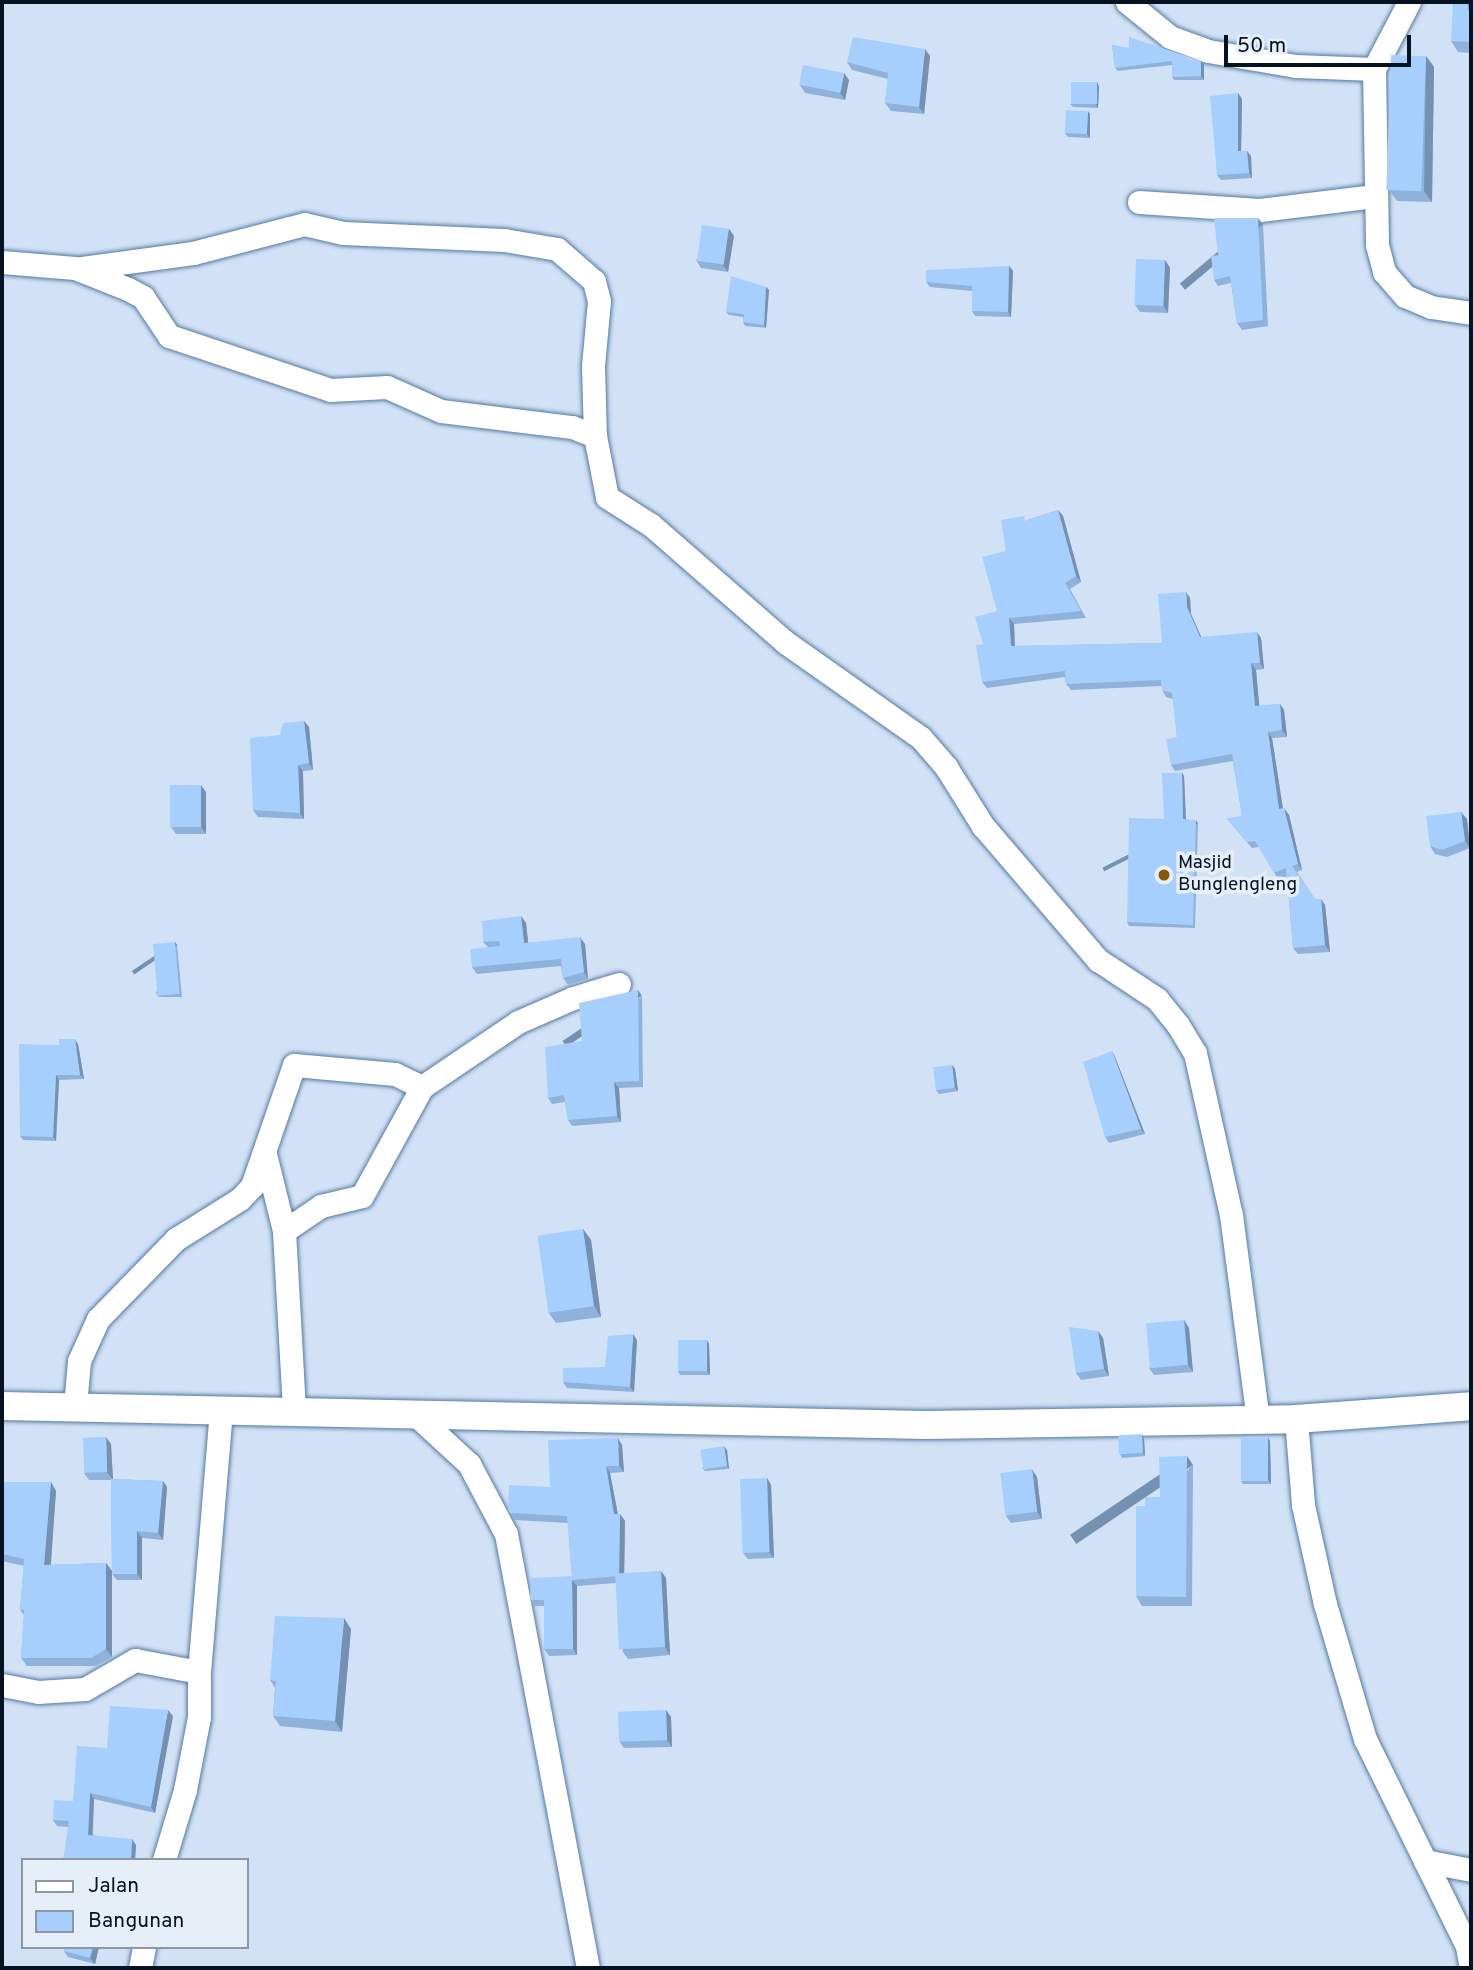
<!DOCTYPE html>
<html>
<head>
<meta charset="utf-8">
<style>
  body { margin:0 }
  #map { position:relative; width:1473px; height:1970px; overflow:hidden; background:#d2e2f6; font-family:Overpass,sans-serif }
  div>[style] { position:absolute }
  .roads { filter:drop-shadow(0 0 2px #537aa5) drop-shadow(0 0 2px #537aa5) }
  .minor>* { height:23px; margin:-11.5px; padding:0 11.5px; transform-origin:11.5px; border-radius:11.5px; background:#fff }
  .tertiary>* { height:28px; margin:-14px; padding:0 14px; transform-origin:14px; border-radius:14px; background:#fff }
  .wall>* { inset:0; background:#8fb2da }
  .shaded-wall>* { inset:0; background:#7491b2; transform-origin:0 0 }
  .building>* { inset:0; background:#a6cffe; transform-origin:0 0 }
  .dots>* { width:19px; height:19px; translate:-50% -50%; box-sizing:border-box; border:4px solid #e6eff8; border-radius:50% }
  span { translate:-50% -50%; white-space:nowrap; text-align:center; line-height:1.15; -webkit-text-stroke:7px #e6eff8; paint-order:stroke }
  .poi-label { font-size:19px; color:#041222 }
  .left { translate:0 -50%; text-align:left }
  .frame { position:absolute; inset:0; border:4px solid #041222; pointer-events:none }
  .legend { position:absolute; left:21px; top:1858px; width:228px; height:91px; box-sizing:border-box; background:#e6eff8; border:2px solid #8c97a2; margin:0; padding:9px 12px; list-style:none; font-size:21px; color:#041222 }
  .legend li { display:flex; align-items:center; gap:14px; height:35px }
  .legend b { width:35px; border:2px solid #8c97a2 }
  .scale { position:absolute; left:1224px; top:35px; width:187px; height:32px; box-sizing:border-box; border:4px solid #041222; border-top:0; padding-left:9px; font-size:21px; line-height:24px; white-space:nowrap; color:#041222; -webkit-text-stroke:5px #e6eff8; paint-order:stroke }
</style>
</head>
<body>
<div id="map">
  <div class="roads">
    <div class="minor">
      <div style="left:1127px;top:2px;width:55px;rotate:39.1deg"></div>
      <div style="left:1170px;top:37px;width:40px;rotate:20.2deg"></div>
      <div style="left:1208px;top:51px;width:89px;rotate:9.7deg"></div>
      <div style="left:1296px;top:66px;width:78px;rotate:2.2deg"></div>
      <div style="left:1409px;top:2px;width:76px;rotate:117.6deg"></div>
      <div style="left:1374px;top:69px;width:176px;rotate:89deg"></div>
      <div style="left:1377px;top:245px;width:28px;rotate:75deg"></div>
      <div style="left:1384px;top:272px;width:32px;rotate:49deg"></div>
      <div style="left:1405px;top:296px;width:28px;rotate:23deg"></div>
      <div style="left:1431px;top:307px;width:40px;rotate:8.5deg"></div>
      <div style="left:1139px;top:202px;width:121px;rotate:3.8deg"></div>
      <div style="left:1260px;top:210px;width:115px;rotate:-7deg"></div>
      <div style="left:2px;top:262px;width:73px;rotate:4.7deg"></div>
      <div style="left:75px;top:268px;width:57px;rotate:21.6deg"></div>
      <div style="left:128px;top:289px;width:17px;rotate:28deg"></div>
      <div style="left:143px;top:297px;width:47px;rotate:56.3deg"></div>
      <div style="left:169px;top:336px;width:170px;rotate:18.5deg"></div>
      <div style="left:330px;top:390px;width:57px;rotate:-3deg"></div>
      <div style="left:387px;top:387px;width:59px;rotate:24deg"></div>
      <div style="left:441px;top:411px;width:132px;rotate:7deg"></div>
      <div style="left:572px;top:427px;width:25px;rotate:21deg"></div>
      <div style="left:595px;top:436px;width:62px;rotate:78.9deg"></div>
      <div style="left:607px;top:497px;width:52px;rotate:32.5deg"></div>
      <div style="left:651px;top:525px;width:178px;rotate:41.1deg"></div>
      <div style="left:785px;top:642px;width:166px;rotate:35.2deg"></div>
      <div style="left:921px;top:738px;width:38px;rotate:49deg"></div>
      <div style="left:946px;top:767px;width:70px;rotate:57.9deg"></div>
      <div style="left:983px;top:826px;width:177px;rotate:49.4deg"></div>
      <div style="left:1098px;top:960px;width:71px;rotate:33.5deg"></div>
      <div style="left:1157px;top:999px;width:33px;rotate:51deg"></div>
      <div style="left:1178px;top:1025px;width:33px;rotate:59deg"></div>
      <div style="left:1195px;top:1053px;width:166px;rotate:77.5deg"></div>
      <div style="left:1231px;top:1215px;width:206px;rotate:82.5deg"></div>
      <div style="left:82px;top:268px;width:112px;rotate:-7.7deg"></div>
      <div style="left:193px;top:253px;width:115px;rotate:-14.6deg"></div>
      <div style="left:304px;top:224px;width:40px;rotate:13deg"></div>
      <div style="left:343px;top:233px;width:161px;rotate:2.5deg"></div>
      <div style="left:504px;top:240px;width:54px;rotate:9.6deg"></div>
      <div style="left:557px;top:249px;width:49px;rotate:40.9deg"></div>
      <div style="left:594px;top:281px;width:21px;rotate:76deg"></div>
      <div style="left:599px;top:301px;width:65px;rotate:95.3deg"></div>
      <div style="left:593px;top:366px;width:70px;rotate:88.4deg"></div>
      <div style="left:265px;top:1154px;width:79px;rotate:76.1deg"></div>
      <div style="left:284px;top:1231px;width:180px;rotate:86.8deg"></div>
      <div style="left:284px;top:1231px;width:45px;rotate:-34deg"></div>
      <div style="left:321px;top:1206px;width:42px;rotate:-13.7deg"></div>
      <div style="left:362px;top:1196px;width:124px;rotate:-61.2deg"></div>
      <div style="left:75px;top:1406px;width:45px;rotate:-84.9deg"></div>
      <div style="left:79px;top:1361px;width:46px;rotate:-65.7deg"></div>
      <div style="left:98px;top:1319px;width:112px;rotate:-45.7deg"></div>
      <div style="left:176px;top:1239px;width:75px;rotate:-32deg"></div>
      <div style="left:240px;top:1199px;width:18px;rotate:-47deg"></div>
      <div style="left:252px;top:1186px;width:128px;rotate:-70.9deg"></div>
      <div style="left:294px;top:1065px;width:101px;rotate:5.1deg"></div>
      <div style="left:395px;top:1074px;width:30px;rotate:26deg"></div>
      <div style="left:422px;top:1087px;width:116px;rotate:-34.1deg"></div>
      <div style="left:518px;top:1022px;width:60px;rotate:-23.6deg"></div>
      <div style="left:573px;top:998px;width:48px;rotate:-16.9deg"></div>
      <div style="left:417px;top:1416px;width:71px;rotate:42.7deg"></div>
      <div style="left:469px;top:1464px;width:79px;rotate:62.1deg"></div>
      <div style="left:506px;top:1534px;width:442px;rotate:79.3deg"></div>
      <div style="left:1296px;top:1419px;width:86px;rotate:85.3deg"></div>
      <div style="left:1303px;top:1505px;width:101px;rotate:77.5deg"></div>
      <div style="left:1325px;top:1604px;width:141px;rotate:73.5deg"></div>
      <div style="left:1365px;top:1739px;width:231px;rotate:63.8deg"></div>
      <div style="left:1467px;top:1946px;width:22px;rotate:80deg"></div>
      <div style="left:199px;top:1672px;width:265px;rotate:-85.2deg"></div>
      <div style="left:2px;top:1685px;width:37px;rotate:11deg"></div>
      <div style="left:38px;top:1692px;width:47px;rotate:-3.7deg"></div>
      <div style="left:85px;top:1689px;width:58px;rotate:-30.1deg"></div>
      <div style="left:135px;top:1660px;width:65px;rotate:10.6deg"></div>
      <div style="left:199px;top:1672px;width:45px;rotate:90deg"></div>
      <div style="left:199px;top:1717px;width:74px;rotate:100.9deg"></div>
      <div style="left:185px;top:1790px;width:73px;rotate:106.7deg"></div>
      <div style="left:1425px;top:1861px;width:47px;rotate:11.1deg"></div>
      <div style="left:140px;top:1968px;width:21px;rotate:-79deg"></div>
    </div>
    <div class="tertiary">
      <div style="left:2px;top:1406px;width:924px;rotate:1.18deg"></div>
      <div style="left:926px;top:1425px;width:370px;rotate:-0.9deg"></div>
      <div style="left:1296px;top:1419px;width:175px;rotate:-4.2deg"></div>
    </div>
  </div>
  <div class="wall">
    <div style="clip-path:polygon(1471px 2px,1471px 53px,1458px 52px,1451px 41px)"></div>
    <div style="clip-path:polygon(1112px 45px,1204px 64px,1204px 80px,1174px 80px,1172px 77px,1172px 65px,1118px 71px,1115px 68px)"></div>
    <div style="clip-path:polygon(930px 56px,924px 114px,891px 111px,885px 103px,888px 79px,852px 70px,847px 62px)"></div>
    <div style="clip-path:polygon(1426px 56px,1434px 67px,1432px 202px,1397px 201px,1389px 190px)"></div>
    <div style="clip-path:polygon(849px 80px,845px 100px,805px 93px,800px 85px)"></div>
    <div style="clip-path:polygon(1099px 86px,1098px 108px,1073px 107px,1070px 104px)"></div>
    <div style="clip-path:polygon(1238px 93px,1242px 99px,1241px 151px,1247px 151px,1251px 156px,1252px 178px,1221px 180px,1217px 175px)"></div>
    <div style="clip-path:polygon(1090px 114px,1090px 138px,1068px 137px,1065px 133px)"></div>
    <div style="clip-path:polygon(1263px 224px,1268px 326px,1242px 330px,1237px 323px,1231px 283px,1218px 286px,1214px 280px,1218px 255px)"></div>
    <div style="clip-path:polygon(729px 229px,734px 236px,728px 272px,701px 268px,696px 260px)"></div>
    <div style="clip-path:polygon(1165px 260px,1170px 268px,1168px 313px,1140px 312px,1135px 305px)"></div>
    <div style="clip-path:polygon(1009px 266px,1013px 271px,1011px 317px,975px 316px,972px 311px,972px 291px,930px 287px,926px 282px)"></div>
    <div style="clip-path:polygon(766px 287px,769px 290px,766px 328px,745px 326px,743px 322px,743px 317px,729px 315px,726px 312px)"></div>
    <div style="clip-path:polygon(1058px 510px,1063px 516px,1081px 582px,1070px 589px,1086px 618px,1014px 624px,1015px 646px,1162px 643px,1190px 598px,1191px 614px,1201px 637px,1261px 638px,1264px 669px,1256px 670px,1259px 706px,1280px 704px,1284px 710px,1287px 737px,1272px 738px,1283px 809px,1289px 815px,1302px 870px,1297px 872px,1315px 899px,1325px 905px,1330px 952px,1298px 954px,1293px 948px,1287px 876px,1278px 879px,1259px 847px,1252px 848px,1227px 819px,1242px 816px,1233px 761px,1175px 771px,1171px 765px,1177px 737px,1173px 699px,1166px 697px,1162px 690px,1162px 686px,1071px 690px,1066px 684px,1065px 677px,987px 688px,982px 682px,983px 644px,997px 611px,1006px 551px,1027px 520px)"></div>
    <div style="clip-path:polygon(304px 721px,309px 727px,313px 770px,303px 771px,304px 819px,258px 817px,253px 810px,280px 735px)"></div>
    <div style="clip-path:polygon(1182px 773px,1184px 776px,1186px 820px,1196px 820px,1198px 824px,1195px 928px,1129px 926px,1127px 922px,1164px 819px)"></div>
    <div style="clip-path:polygon(206px 792px,206px 834px,176px 834px,171px 827px)"></div>
    <div style="clip-path:polygon(1467px 819px,1470px 848px,1447px 857px,1435px 854px,1430px 846px)"></div>
    <div style="clip-path:polygon(521px 916px,526px 923px,528px 943px,585px 944px,588px 979px,568px 985px,563px 978px,561px 966px,477px 974px,472px 967px,488px 947px,483px 942px)"></div>
    <div style="clip-path:polygon(175px 942px,177px 945px,182px 997px,159px 997px,156px 993px)"></div>
    <div style="clip-path:polygon(642px 996px,643px 1087px,619px 1088px,621px 1122px,572px 1126px,568px 1120px,565px 1102px,552px 1104px,548px 1098px,582px 1041px)"></div>
    <div style="clip-path:polygon(78px 1044px,84px 1079px,59px 1080px,56px 1141px,23px 1140px,20px 1136px,59px 1045px)"></div>
    <div style="clip-path:polygon(1112px 1051px,1115px 1057px,1145px 1134px,1109px 1143px,1105px 1137px)"></div>
    <div style="clip-path:polygon(952px 1065px,955px 1069px,958px 1091px,939px 1094px,936px 1090px)"></div>
    <div style="clip-path:polygon(583px 1229px,591px 1240px,601px 1317px,556px 1323px,548px 1312px)"></div>
    <div style="clip-path:polygon(1184px 1320px,1189px 1328px,1193px 1372px,1154px 1375px,1149px 1368px)"></div>
    <div style="clip-path:polygon(1098px 1331px,1103px 1338px,1109px 1376px,1081px 1380px,1076px 1373px)"></div>
    <div style="clip-path:polygon(637px 1340px,634px 1392px,567px 1388px,563px 1382px,605px 1367px)"></div>
    <div style="clip-path:polygon(707px 1340px,709px 1344px,710px 1375px,680px 1375px,678px 1371px)"></div>
    <div style="clip-path:polygon(1144px 1438px,1145px 1456px,1122px 1458px,1120px 1454px)"></div>
    <div style="clip-path:polygon(1268px 1438px,1270px 1441px,1271px 1484px,1243px 1484px,1241px 1481px)"></div>
    <div style="clip-path:polygon(111px 1444px,113px 1479px,163px 1481px,167px 1487px,163px 1540px,142px 1538px,142px 1580px,117px 1580px,112px 1574px,111px 1480px,89px 1480px,84px 1473px)"></div>
    <div style="clip-path:polygon(622px 1445px,624px 1472px,610px 1473px,618px 1514px,620px 1514px,625px 1521px,624px 1576px,661px 1571px,666px 1578px,670px 1655px,628px 1659px,623px 1652px,616px 1583px,577px 1586px,577px 1655px,549px 1656px,544px 1649px,544px 1606px,534px 1606px,530px 1600px,572px 1576px,568px 1523px,514px 1520px,510px 1513px)"></div>
    <div style="clip-path:polygon(727px 1450px,729px 1469px,705px 1471px,702px 1468px)"></div>
    <div style="clip-path:polygon(1193px 1465px,1192px 1606px,1142px 1606px,1136px 1596px,1145px 1506px,1160px 1497px)"></div>
    <div style="clip-path:polygon(1037px 1477px,1042px 1519px,1011px 1523px,1006px 1516px)"></div>
    <div style="clip-path:polygon(767px 1478px,771px 1485px,774px 1558px,748px 1559px,743px 1553px)"></div>
    <div style="clip-path:polygon(2px 1482px,51px 1482px,56px 1491px,51px 1565px,106px 1563px,112px 1571px,112px 1657px,96px 1666px,27px 1666px,21px 1658px,24px 1615px,20px 1610px,24px 1566px,2px 1561px)"></div>
    <div style="clip-path:polygon(351px 1629px,342px 1732px,280px 1726px,273px 1716px,275px 1688px,270px 1680px)"></div>
    <div style="clip-path:polygon(666px 1710px,671px 1717px,672px 1747px,624px 1748px,619px 1741px)"></div>
    <div style="clip-path:polygon(173px 1716px,155px 1813px,94px 1799px,93px 1835px,136px 1845px,135px 1860px,68px 1827px,57px 1826px,53px 1820px,73px 1801px,107px 1748px)"></div>
    <div style="clip-path:polygon(65px 1947px,99px 1947px,95px 1964px,68px 1957px,64px 1951px)"></div>
  </div>
  <div class="shaded-wall">
    <div style="clip-path:polygon(1467px 2px,1471px 2px,1471px 23px)"></div>
    <div style="clip-path:polygon(925px 49px,930px 56px,924px 114px,919px 107px)"></div>
    <div style="clip-path:polygon(1426px 56px,1434px 67px,1432px 202px,1424px 191px)"></div>
    <div style="clip-path:polygon(1201px 61px,1204px 64px,1204px 80px,1201px 76px)"></div>
    <div style="clip-path:polygon(844px 73px,849px 80px,845px 100px,840px 93px)"></div>
    <div style="clip-path:polygon(1097px 82px,1099px 86px,1098px 108px,1096px 105px)"></div>
    <div style="clip-path:polygon(1238px 93px,1242px 99px,1241px 156px,1238px 151px)"></div>
    <div style="clip-path:polygon(1088px 111px,1090px 114px,1090px 138px,1087px 134px)"></div>
    <div style="clip-path:polygon(1247px 151px,1251px 156px,1252px 178px,1249px 173px)"></div>
    <div style="left:1258px;top:218px;width:8px;height:102px;rotate:50deg"></div>
    <div style="clip-path:polygon(729px 229px,734px 236px,728px 272px,723px 265px)"></div>
    <div style="clip-path:polygon(1165px 260px,1170px 268px,1168px 313px,1163px 305px)"></div>
    <div style="clip-path:polygon(1009px 266px,1013px 271px,1011px 317px,1008px 312px)"></div>
    <div style="clip-path:polygon(766px 287px,769px 290px,766px 328px,764px 325px)"></div>
    <div style="clip-path:polygon(1058px 510px,1063px 516px,1081px 582px,1076px 576px)"></div>
    <div style="clip-path:polygon(1186px 592px,1190px 598px,1191px 614px,1204px 643px,1200px 637px,1187px 607px)"></div>
    <div style="clip-path:polygon(1009px 618px,1014px 624px,1015px 652px,1011px 646px)"></div>
    <div style="clip-path:polygon(1257px 632px,1261px 638px,1264px 669px,1260px 663px)"></div>
    <div style="clip-path:polygon(1251px 663px,1256px 670px,1260px 713px,1255px 706px)"></div>
    <div style="clip-path:polygon(1280px 704px,1284px 710px,1287px 737px,1282px 730px)"></div>
    <div style="clip-path:polygon(304px 721px,309px 727px,313px 770px,309px 763px)"></div>
    <div style="clip-path:polygon(1268px 732px,1272px 738px,1284px 816px,1279px 809px)"></div>
    <div style="clip-path:polygon(298px 765px,303px 771px,304px 819px,300px 813px)"></div>
    <div style="clip-path:polygon(1182px 773px,1184px 776px,1186px 823px,1183px 819px)"></div>
    <div style="clip-path:polygon(201px 785px,206px 792px,206px 834px,201px 827px)"></div>
    <div style="clip-path:polygon(1284px 808px,1289px 815px,1302px 870px,1298px 864px)"></div>
    <div style="clip-path:polygon(1461px 812px,1467px 819px,1470px 848px,1465px 841px)"></div>
    <div style="left:1196px;top:820px;width:4px;height:105px;rotate:63deg"></div>
    <div style="clip-path:polygon(1321px 899px,1325px 905px,1330px 952px,1325px 945px)"></div>
    <div style="clip-path:polygon(521px 916px,526px 923px,529px 950px,524px 943px)"></div>
    <div style="clip-path:polygon(580px 937px,585px 944px,588px 979px,584px 972px)"></div>
    <div style="left:175px;top:942px;width:4px;height:52px;rotate:56deg"></div>
    <div style="left:638px;top:990px;width:7px;height:91px;rotate:56deg"></div>
    <div style="clip-path:polygon(75px 1039px,78px 1044px,84px 1079px,80px 1075px)"></div>
    <div style="clip-path:polygon(1112px 1051px,1115px 1057px,1145px 1134px,1141px 1129px)"></div>
    <div style="clip-path:polygon(952px 1065px,955px 1069px,958px 1091px,955px 1088px)"></div>
    <div style="clip-path:polygon(56px 1075px,59px 1080px,56px 1141px,53px 1137px)"></div>
    <div style="clip-path:polygon(614px 1082px,619px 1088px,621px 1122px,617px 1116px)"></div>
    <div style="clip-path:polygon(583px 1229px,591px 1240px,601px 1317px,594px 1306px)"></div>
    <div style="clip-path:polygon(1184px 1320px,1189px 1328px,1193px 1372px,1188px 1365px)"></div>
    <div style="clip-path:polygon(1098px 1331px,1103px 1338px,1109px 1376px,1104px 1369px)"></div>
    <div style="clip-path:polygon(633px 1334px,637px 1340px,634px 1392px,630px 1387px)"></div>
    <div style="clip-path:polygon(707px 1340px,709px 1344px,710px 1375px,707px 1371px)"></div>
    <div style="clip-path:polygon(1142px 1434px,1144px 1438px,1145px 1456px,1143px 1453px)"></div>
    <div style="clip-path:polygon(106px 1437px,111px 1444px,113px 1480px,107px 1472px)"></div>
    <div style="clip-path:polygon(618px 1438px,622px 1445px,624px 1472px,619px 1466px)"></div>
    <div style="clip-path:polygon(1268px 1438px,1270px 1441px,1271px 1484px,1268px 1480px)"></div>
    <div style="clip-path:polygon(724px 1446px,727px 1450px,729px 1469px,727px 1466px)"></div>
    <div style="left:1187px;top:1456px;width:11px;height:141px;rotate:56deg"></div>
    <div style="clip-path:polygon(606px 1466px,610px 1473px,619px 1521px,614px 1514px)"></div>
    <div style="clip-path:polygon(1032px 1469px,1037px 1477px,1042px 1519px,1037px 1512px)"></div>
    <div style="clip-path:polygon(767px 1478px,771px 1485px,774px 1558px,769px 1552px)"></div>
    <div style="clip-path:polygon(163px 1481px,167px 1487px,163px 1540px,158px 1533px)"></div>
    <div style="clip-path:polygon(51px 1482px,56px 1491px,50px 1573px,44px 1565px)"></div>
    <div style="clip-path:polygon(620px 1514px,625px 1521px,624px 1583px,619px 1576px)"></div>
    <div style="clip-path:polygon(137px 1531px,142px 1538px,142px 1580px,137px 1574px)"></div>
    <div style="clip-path:polygon(106px 1563px,112px 1571px,112px 1657px,106px 1649px)"></div>
    <div style="clip-path:polygon(661px 1571px,666px 1578px,670px 1655px,665px 1647px)"></div>
    <div style="clip-path:polygon(572px 1580px,577px 1586px,577px 1655px,573px 1649px)"></div>
    <div style="clip-path:polygon(344px 1618px,351px 1629px,342px 1732px,335px 1721px)"></div>
    <div style="clip-path:polygon(168px 1710px,173px 1716px,155px 1813px,151px 1807px)"></div>
    <div style="clip-path:polygon(666px 1710px,671px 1717px,672px 1747px,667px 1740px)"></div>
    <div style="clip-path:polygon(90px 1793px,94px 1799px,92px 1841px,88px 1835px)"></div>
    <div style="clip-path:polygon(132px 1839px,136px 1845px,135px 1860px,131px 1860px)"></div>
    <div style="clip-path:polygon(93px 1947px,99px 1947px,95px 1964px,90px 1958px)"></div>
  </div>
  <div class="building">
    <div style="clip-path:polygon(1453px 2px,1467px 2px,1471px 23px,1471px 42px,1451px 41px)"></div>
    <div style="clip-path:polygon(853px 37px,925px 49px,919px 107px,885px 103px,888px 73px,847px 62px)"></div>
    <div style="clip-path:polygon(1129px 37px,1201px 61px,1201px 76px,1172px 77px,1172px 61px,1115px 68px,1112px 45px,1129px 48px)"></div>
    <div style="left:1391px;top:55px;width:35px;height:135px;rotate:2deg"></div>
    <div style="left:803px;top:65px;width:42px;height:20px;rotate:11deg"></div>
    <div style="left:1071px;top:82px;width:26px;height:22px"></div>
    <div style="clip-path:polygon(1238px 93px,1238px 151px,1247px 151px,1249px 173px,1217px 175px,1210px 96px)"></div>
    <div style="left:1066px;top:110px;width:22px;height:23px;rotate:3deg"></div>
    <div style="clip-path:polygon(1214px 218px,1258px 218px,1263px 320px,1237px 323px,1230px 276px,1214px 280px,1211px 256px,1218px 255px)"></div>
    <div style="left:702px;top:225px;width:27px;height:36px;rotate:8deg"></div>
    <div style="left:1136px;top:259px;width:29px;height:46px;rotate:2deg"></div>
    <div style="clip-path:polygon(1009px 266px,1008px 312px,972px 311px,972px 286px,926px 282px,926px 270px)"></div>
    <div style="clip-path:polygon(731px 276px,766px 287px,764px 325px,743px 322px,744px 314px,726px 312px)"></div>
    <div style="clip-path:polygon(1058px 510px,1076px 576px,1065px 583px,1081px 611px,1009px 618px,1011px 646px,1162px 643px,1158px 594px,1186px 592px,1187px 607px,1200px 637px,1257px 632px,1260px 663px,1251px 663px,1255px 706px,1280px 704px,1282px 730px,1268px 732px,1279px 809px,1284px 808px,1298px 864px,1292px 866px,1315px 899px,1321px 899px,1325px 945px,1293px 948px,1286px 868px,1274px 873px,1255px 841px,1247px 842px,1227px 819px,1242px 816px,1232px 754px,1171px 765px,1166px 739px,1177px 737px,1172px 693px,1162px 690px,1161px 680px,1066px 684px,1065px 671px,982px 682px,976px 645px,983px 644px,975px 617px,997px 611px,982px 557px,1006px 551px,1001px 520px,1024px 516px,1025px 521px)"></div>
    <div style="clip-path:polygon(304px 721px,309px 763px,298px 765px,300px 813px,253px 810px,250px 738px,280px 735px,283px 723px)"></div>
    <div style="clip-path:polygon(1162px 773px,1182px 773px,1183px 819px,1196px 820px,1193px 925px,1127px 922px,1129px 818px,1164px 819px)"></div>
    <div style="left:170px;top:785px;width:31px;height:42px"></div>
    <div style="clip-path:polygon(1461px 812px,1465px 841px,1442px 850px,1430px 846px,1426px 816px)"></div>
    <div style="clip-path:polygon(521px 916px,524px 943px,580px 937px,584px 972px,563px 978px,561px 959px,472px 967px,470px 949px,500px 946px,499px 941px,483px 942px,482px 921px)"></div>
    <div style="left:175px;top:942px;width:52px;height:22px;rotate:85deg"></div>
    <div style="clip-path:polygon(638px 990px,639px 1081px,614px 1082px,617px 1116px,568px 1120px,564px 1095px,548px 1098px,545px 1047px,582px 1041px,579px 1003px)"></div>
    <div style="clip-path:polygon(59px 1039px,75px 1039px,80px 1075px,56px 1075px,53px 1137px,20px 1136px,19px 1044px,59px 1045px)"></div>
    <div style="clip-path:polygon(1112px 1051px,1141px 1129px,1105px 1137px,1083px 1062px)"></div>
    <div style="left:952px;top:1065px;width:23px;height:19px;rotate:83deg"></div>
    <div style="left:583px;top:1229px;width:78px;height:46px;rotate:82deg"></div>
    <div style="left:1184px;top:1320px;width:45px;height:38px;rotate:85deg"></div>
    <div style="clip-path:polygon(1069px 1327px,1098px 1331px,1104px 1369px,1076px 1373px)"></div>
    <div style="clip-path:polygon(633px 1334px,630px 1387px,563px 1382px,563px 1368px,605px 1367px,608px 1336px)"></div>
    <div style="left:678px;top:1340px;width:29px;height:31px"></div>
    <div style="left:1142px;top:1434px;width:19px;height:24px;rotate:87deg"></div>
    <div style="left:106px;top:1437px;width:35px;height:23px;rotate:88deg"></div>
    <div style="clip-path:polygon(618px 1438px,619px 1466px,606px 1466px,614px 1514px,620px 1514px,619px 1576px,572px 1580px,567px 1516px,510px 1513px,508px 1509px,509px 1485px,550px 1487px,548px 1440px)"></div>
    <div style="left:1241px;top:1438px;width:27px;height:43px"></div>
    <div style="left:724px;top:1446px;width:20px;height:24px;rotate:81deg"></div>
    <div style="clip-path:polygon(1187px 1456px,1186px 1597px,1136px 1596px,1136px 1506px,1145px 1506px,1145px 1497px,1160px 1497px,1159px 1457px)"></div>
    <div style="left:1032px;top:1469px;width:43px;height:32px;rotate:83deg"></div>
    <div style="left:767px;top:1478px;width:74px;height:27px;rotate:88deg"></div>
    <div style="clip-path:polygon(111px 1479px,163px 1481px,158px 1533px,137px 1531px,137px 1574px,112px 1574px)"></div>
    <div style="clip-path:polygon(2px 1482px,51px 1482px,44px 1565px,106px 1563px,106px 1649px,91px 1658px,21px 1658px,24px 1610px,20px 1610px,24px 1559px,2px 1554px)"></div>
    <div style="left:661px;top:1571px;width:76px;height:46px;rotate:87deg"></div>
    <div style="clip-path:polygon(572px 1576px,573px 1649px,544px 1649px,544px 1600px,530px 1600px,531px 1578px)"></div>
    <div style="clip-path:polygon(275px 1616px,344px 1618px,335px 1721px,273px 1716px,276px 1681px,270px 1680px)"></div>
    <div style="clip-path:polygon(110px 1706px,168px 1710px,151px 1807px,90px 1793px,88px 1835px,132px 1839px,131px 1860px,63px 1860px,69px 1821px,53px 1820px,54px 1800px,73px 1801px,77px 1746px,107px 1748px)"></div>
    <div style="left:666px;top:1710px;width:30px;height:48px;rotate:88deg"></div>
    <div style="clip-path:polygon(65px 1947px,93px 1947px,90px 1958px,64px 1951px)"></div>
  </div>
  <div class="dots">
    <div style="left:1164px;top:875px;background:#885700"></div>
  </div>
  <div class="poi-label">
    <span class="left" style="left:1178px;top:875px">Masjid<br>Bunglengleng</span>
  </div>
  <div class="frame"></div>
  <ul class="legend">
  <li><b style="height:9px;background:#fff"></b>Jalan</li>
  <li><b style="height:19px;background:#a6cffe"></b>Bangunan</li>
  </ul>
  <div class="scale">50 m</div>
</div>
</body>
</html>
